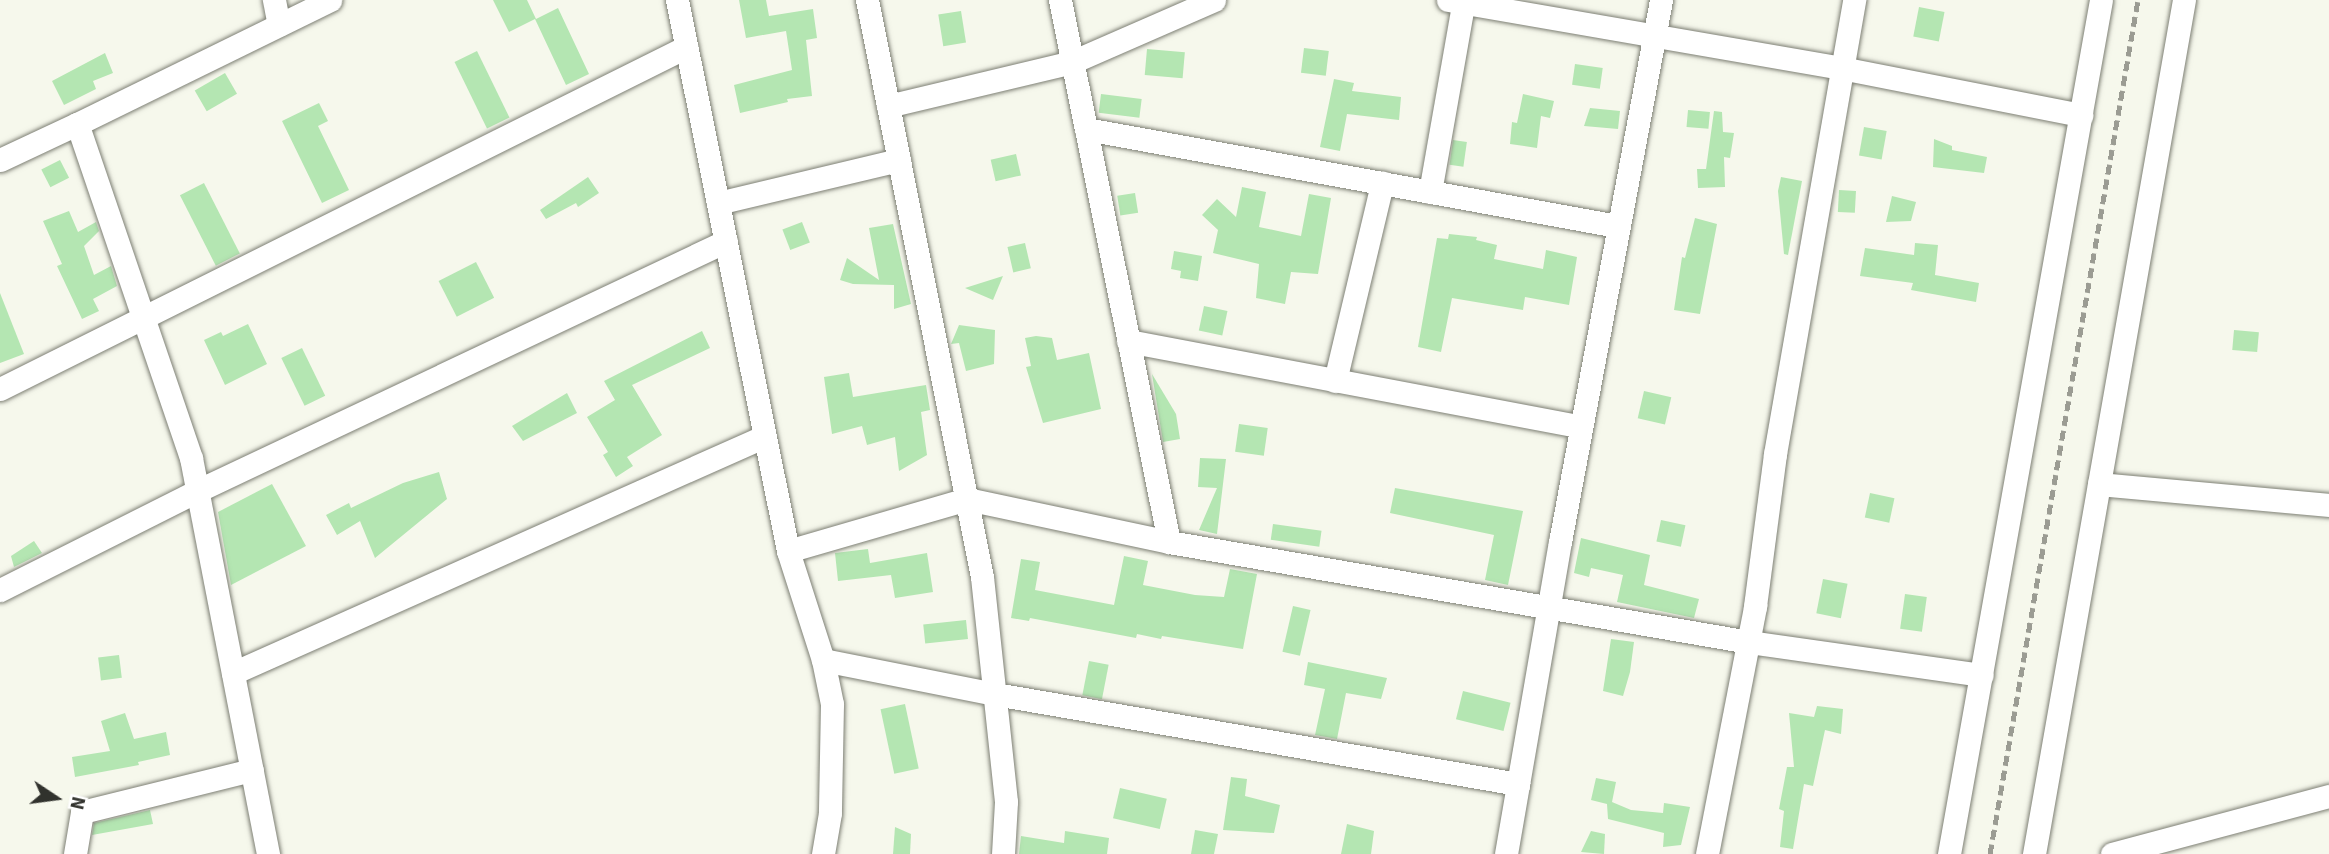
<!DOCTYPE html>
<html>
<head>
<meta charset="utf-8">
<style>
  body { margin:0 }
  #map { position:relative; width:2329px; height:854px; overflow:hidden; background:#f6f8ec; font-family:"Source Sans 3",sans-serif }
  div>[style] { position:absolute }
  .building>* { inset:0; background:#b4e6b2; transform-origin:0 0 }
  .roads { filter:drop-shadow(0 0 2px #7d7f74) drop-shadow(0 0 2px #7d7f74) }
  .street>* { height:23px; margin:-11.5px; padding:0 11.5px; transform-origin:11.5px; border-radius:11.5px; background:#fff }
  .rail>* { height:5px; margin-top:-2.5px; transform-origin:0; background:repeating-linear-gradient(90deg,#9b9c93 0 10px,transparent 0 15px) }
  span { translate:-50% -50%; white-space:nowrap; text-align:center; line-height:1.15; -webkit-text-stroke:5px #fff; paint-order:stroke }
  .north { position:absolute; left:21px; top:763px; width:70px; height:70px; -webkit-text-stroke:5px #fff; paint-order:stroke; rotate:103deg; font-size:19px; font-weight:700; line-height:28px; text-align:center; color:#31322d }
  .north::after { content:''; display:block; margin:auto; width:24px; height:32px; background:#31322d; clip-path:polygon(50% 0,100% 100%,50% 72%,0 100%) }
</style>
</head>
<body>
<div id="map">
  <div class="building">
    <div style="clip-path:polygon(493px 0,527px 0,536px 19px,558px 8px,589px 74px,566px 85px,535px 19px,509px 32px)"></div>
    <div style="clip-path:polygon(739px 0,766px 0,769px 16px,813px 9px,817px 38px,806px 40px,812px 96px,787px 99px,788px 102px,740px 113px,734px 85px,792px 70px,786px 31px,746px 38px)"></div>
    <div style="left:1919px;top:7px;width:26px;height:30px;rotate:11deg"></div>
    <div style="left:961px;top:11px;width:32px;height:23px;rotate:81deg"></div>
    <div style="left:1304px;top:48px;width:25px;height:25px;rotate:7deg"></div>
    <div style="left:1147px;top:49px;width:38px;height:26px;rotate:5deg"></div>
    <div style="left:477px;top:51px;width:74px;height:25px;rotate:64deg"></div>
    <div style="clip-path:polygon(105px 53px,113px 73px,93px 81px,96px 89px,64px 105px,52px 81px)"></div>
    <div style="left:1575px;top:64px;width:28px;height:21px;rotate:8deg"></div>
    <div style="left:225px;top:73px;width:24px;height:35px;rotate:60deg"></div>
    <div style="clip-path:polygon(1334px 79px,1354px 83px,1352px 91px,1401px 97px,1399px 120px,1347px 114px,1340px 151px,1320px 147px)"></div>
    <div style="left:1101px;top:94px;width:41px;height:19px;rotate:7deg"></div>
    <div style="clip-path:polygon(1523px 94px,1554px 101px,1550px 118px,1541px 116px,1537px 148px,1510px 144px,1512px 122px,1517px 123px)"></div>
    <div style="clip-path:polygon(319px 103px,328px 121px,318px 126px,349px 190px,322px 203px,282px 121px)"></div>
    <div style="clip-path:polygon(1590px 108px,1620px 111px,1618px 129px,1584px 126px)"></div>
    <div style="left:1688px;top:110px;width:22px;height:17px;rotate:5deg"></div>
    <div style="clip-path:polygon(1714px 111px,1722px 112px,1723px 132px,1734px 133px,1730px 158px,1724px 157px,1725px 187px,1698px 188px,1697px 169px,1706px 169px)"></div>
    <div style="left:1864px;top:127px;width:23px;height:29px;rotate:10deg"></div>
    <div style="clip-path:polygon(1934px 139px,1952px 146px,1952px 150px,1987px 157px,1984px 173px,1933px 167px)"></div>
    <div style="left:1453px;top:140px;width:14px;height:25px;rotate:8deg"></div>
    <div style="left:1016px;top:154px;width:22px;height:26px;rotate:77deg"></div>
    <div style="left:60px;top:160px;width:20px;height:21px;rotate:63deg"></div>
    <div style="clip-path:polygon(588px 177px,599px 193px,578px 207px,576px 203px,546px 219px,540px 210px)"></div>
    <div style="clip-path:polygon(1781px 177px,1802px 181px,1788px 255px,1784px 254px,1778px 191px)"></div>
    <div style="left:204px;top:183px;width:79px;height:27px;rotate:63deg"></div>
    <div style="clip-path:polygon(1242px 187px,1266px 192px,1259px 227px,1301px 236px,1309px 194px,1331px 198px,1318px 274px,1291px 272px,1285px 304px,1256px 298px,1259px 264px,1213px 253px,1218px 230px,1202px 215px,1217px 199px,1236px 217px)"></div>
    <div style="left:1839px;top:190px;width:17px;height:22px;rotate:3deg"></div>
    <div style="left:1135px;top:193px;width:20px;height:18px;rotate:81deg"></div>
    <div style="clip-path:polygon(1892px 196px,1916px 202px,1911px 221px,1886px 222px)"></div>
    <div style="clip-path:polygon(69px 211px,78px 232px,96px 222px,99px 231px,84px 246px,94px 275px,111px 266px,117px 286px,93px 299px,99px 311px,82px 319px,57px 266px,62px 264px,43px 221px)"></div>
    <div style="clip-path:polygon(1695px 218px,1717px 224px,1700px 314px,1674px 310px,1682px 257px,1685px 258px)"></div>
    <div style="left:802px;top:222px;width:22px;height:21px;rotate:69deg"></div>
    <div style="clip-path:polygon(893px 224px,911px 304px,894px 309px,894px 285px,853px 284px,840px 280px,847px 258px,879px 280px,869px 228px)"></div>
    <div style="clip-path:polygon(1449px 234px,1477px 237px,1476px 240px,1497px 245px,1494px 259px,1543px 269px,1546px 250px,1577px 257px,1569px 305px,1525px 297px,1523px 310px,1452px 298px,1441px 352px,1418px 347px,1437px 238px,1448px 239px)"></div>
    <div style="left:1025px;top:243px;width:26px;height:18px;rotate:77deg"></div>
    <div style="clip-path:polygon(1915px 243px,1938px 245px,1935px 275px,1979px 283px,1976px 302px,1911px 290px,1913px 283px,1860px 276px,1865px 248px,1914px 255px)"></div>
    <div style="clip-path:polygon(1174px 251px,1202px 256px,1198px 281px,1180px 278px,1181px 271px,1171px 269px)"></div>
    <div style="left:476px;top:262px;width:40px;height:42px;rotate:63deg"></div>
    <div style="clip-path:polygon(1003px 276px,993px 300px,965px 288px)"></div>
    <div style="clip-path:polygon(0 293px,24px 354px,0 363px)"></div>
    <div style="left:1204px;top:306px;width:24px;height:25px;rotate:12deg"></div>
    <div style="clip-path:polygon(248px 324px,267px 364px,225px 385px,204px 340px,221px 332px,223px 336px)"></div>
    <div style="clip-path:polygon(959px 325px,995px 330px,994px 364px,966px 371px,959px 343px,951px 344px)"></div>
    <div style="left:2234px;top:330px;width:25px;height:20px;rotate:5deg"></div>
    <div style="clip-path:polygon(702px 331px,710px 348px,632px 385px,662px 435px,627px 457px,633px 466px,616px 477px,603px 455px,608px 452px,587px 417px,615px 400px,604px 381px)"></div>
    <div style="clip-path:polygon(1036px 336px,1052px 338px,1057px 360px,1089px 353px,1101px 409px,1043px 423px,1026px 367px,1031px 366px,1025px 338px)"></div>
    <div style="left:302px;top:348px;width:53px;height:23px;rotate:64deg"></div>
    <div style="clip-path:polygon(849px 373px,853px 397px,926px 385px,930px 410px,921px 412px,927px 455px,899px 471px,895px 437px,867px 445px,862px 426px,832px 434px,824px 377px)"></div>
    <div style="clip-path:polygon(1152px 374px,1176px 414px,1180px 439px,1163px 442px)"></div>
    <div style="left:1644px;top:391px;width:28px;height:28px;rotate:13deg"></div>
    <div style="clip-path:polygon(567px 393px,577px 413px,523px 441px,512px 426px)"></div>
    <div style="left:1239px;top:424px;width:29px;height:28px;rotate:8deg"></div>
    <div style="clip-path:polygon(1200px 458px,1226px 459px,1217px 534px,1199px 530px,1217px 488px,1198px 487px)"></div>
    <div style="clip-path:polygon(439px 472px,447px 499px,375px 558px,360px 521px,337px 535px,326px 515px,349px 503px,351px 508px,403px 483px)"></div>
    <div style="clip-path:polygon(272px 484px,306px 546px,231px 585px,218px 512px)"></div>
    <div style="clip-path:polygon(1395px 488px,1523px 511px,1508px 585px,1485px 580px,1494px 535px,1390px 513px)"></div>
    <div style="left:1870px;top:493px;width:25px;height:25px;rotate:12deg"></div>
    <div style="left:1661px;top:520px;width:25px;height:22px;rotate:12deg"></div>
    <div style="left:1273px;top:524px;width:49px;height:16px;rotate:8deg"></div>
    <div style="clip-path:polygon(1581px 538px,1650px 555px,1644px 585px,1699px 599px,1694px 618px,1617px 602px,1623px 575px,1591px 568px,1589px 577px,1574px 573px)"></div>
    <div style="clip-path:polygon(34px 541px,42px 553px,14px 567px,11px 556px)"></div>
    <div style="clip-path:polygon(868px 549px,870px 563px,927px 553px,933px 592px,895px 598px,891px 575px,838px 581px,835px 553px)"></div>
    <div style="clip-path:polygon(1124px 556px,1148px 561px,1143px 585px,1195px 595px,1224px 597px,1230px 569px,1257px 574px,1243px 649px,1162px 636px,1161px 639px,1137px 634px,1136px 638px,1030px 618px,1029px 621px,1011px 618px,1021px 559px,1040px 562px,1035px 590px,1114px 605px)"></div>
    <div style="left:1823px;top:579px;width:25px;height:35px;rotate:11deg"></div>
    <div style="left:1905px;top:594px;width:22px;height:35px;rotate:8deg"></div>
    <div style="left:1293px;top:606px;width:18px;height:47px;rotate:13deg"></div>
    <div style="left:966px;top:620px;width:19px;height:43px;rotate:84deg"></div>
    <div style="clip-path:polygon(1611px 639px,1634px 642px,1630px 672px,1623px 696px,1603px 691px)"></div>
    <div style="left:119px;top:655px;width:23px;height:21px;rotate:83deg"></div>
    <div style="left:1089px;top:661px;width:20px;height:35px;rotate:11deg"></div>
    <div style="clip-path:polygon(1308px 662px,1387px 678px,1381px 699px,1346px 693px,1337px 739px,1315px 735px,1325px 689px,1304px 685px)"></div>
    <div style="left:1463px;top:691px;width:49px;height:29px;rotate:14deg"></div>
    <div style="left:905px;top:704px;width:66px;height:25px;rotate:78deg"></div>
    <div style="clip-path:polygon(1817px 706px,1843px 709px,1841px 734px,1825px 730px,1813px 786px,1804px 784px,1793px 849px,1780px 847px,1784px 811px,1779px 809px,1787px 767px,1794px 767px,1789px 713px,1814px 717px)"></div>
    <div style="clip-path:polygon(125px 713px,134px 739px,166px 732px,170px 755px,138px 762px,139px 765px,75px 777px,72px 757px,110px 751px,101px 721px)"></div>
    <div style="clip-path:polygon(1231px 777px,1247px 779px,1245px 796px,1280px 805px,1274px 833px,1223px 830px)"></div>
    <div style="clip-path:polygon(1596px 778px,1616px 782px,1612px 802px,1631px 810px,1663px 813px,1664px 803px,1690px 807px,1681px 845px,1663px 847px,1664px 833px,1608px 819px,1607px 804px,1591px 800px)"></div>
    <div style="left:1120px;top:788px;width:48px;height:31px;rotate:13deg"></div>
    <div style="clip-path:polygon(150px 810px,153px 824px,92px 835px,94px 823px)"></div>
    <div style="clip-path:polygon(1347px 824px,1374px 831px,1371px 854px,1341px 854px)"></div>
    <div style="clip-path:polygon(895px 827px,911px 834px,910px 854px,893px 854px)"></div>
    <div style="clip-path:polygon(1195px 830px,1218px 834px,1214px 854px,1191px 854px)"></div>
    <div style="clip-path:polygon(1065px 831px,1109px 838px,1107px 854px,1019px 854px,1021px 836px,1064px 843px)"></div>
    <div style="clip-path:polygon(1591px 831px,1605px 834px,1604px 854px,1581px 852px)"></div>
  </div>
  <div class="roads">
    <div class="street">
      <div style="left:274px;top:0;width:25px;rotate:79deg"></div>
      <div style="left:677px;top:0;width:562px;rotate:78.61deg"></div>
      <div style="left:788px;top:551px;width:114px;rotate:72.2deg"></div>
      <div style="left:823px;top:660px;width:45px;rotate:78.4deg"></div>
      <div style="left:832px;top:704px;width:109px;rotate:91.1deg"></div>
      <div style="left:830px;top:813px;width:42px;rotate:99.7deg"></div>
      <div style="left:867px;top:0;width:588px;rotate:78.73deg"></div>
      <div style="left:982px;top:577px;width:226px;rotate:83.9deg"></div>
      <div style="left:1006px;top:802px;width:52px;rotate:93.3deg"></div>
      <div style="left:1060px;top:0;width:553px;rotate:78.63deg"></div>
      <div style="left:1448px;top:0;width:399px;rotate:9.8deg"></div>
      <div style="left:1841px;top:68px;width:245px;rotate:11.1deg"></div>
      <div style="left:888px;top:106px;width:189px;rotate:-13.4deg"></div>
      <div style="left:1072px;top:62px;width:155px;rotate:-23.6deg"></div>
      <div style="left:1086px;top:129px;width:540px;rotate:10.35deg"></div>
      <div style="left:0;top:160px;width:85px;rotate:-25.1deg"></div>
      <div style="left:1430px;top:192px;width:195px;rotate:-80deg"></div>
      <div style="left:718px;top:203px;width:186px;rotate:-13.4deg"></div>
      <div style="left:1128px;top:341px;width:461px;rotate:10.7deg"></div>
      <div style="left:1335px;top:381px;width:204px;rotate:-76.6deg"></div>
      <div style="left:0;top:389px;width:767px;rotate:-26.5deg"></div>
      <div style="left:2099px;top:484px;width:231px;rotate:5.2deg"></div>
      <div style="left:788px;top:551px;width:186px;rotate:-16.2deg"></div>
      <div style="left:967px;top:499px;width:207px;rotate:12deg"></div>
      <div style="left:1169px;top:542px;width:589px;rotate:9.78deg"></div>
      <div style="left:1749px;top:642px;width:235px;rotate:8.1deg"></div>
      <div style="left:0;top:590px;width:220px;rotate:-26.7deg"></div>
      <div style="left:197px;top:491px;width:585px;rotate:-25.29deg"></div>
      <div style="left:823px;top:660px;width:175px;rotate:11.2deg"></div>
      <div style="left:995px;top:694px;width:531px;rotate:9.76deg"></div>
      <div style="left:233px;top:673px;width:582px;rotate:-24.01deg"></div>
      <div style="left:75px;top:854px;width:43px;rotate:-80.5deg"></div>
      <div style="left:82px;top:812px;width:175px;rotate:-13.9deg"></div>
      <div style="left:268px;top:854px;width:403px;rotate:-101deg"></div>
      <div style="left:191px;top:458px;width:353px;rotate:-108.8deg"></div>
      <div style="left:77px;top:124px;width:282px;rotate:-26.1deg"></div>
      <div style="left:1506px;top:854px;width:317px;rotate:-80.2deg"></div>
      <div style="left:1560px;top:542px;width:551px;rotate:-79.44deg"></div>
      <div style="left:1707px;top:854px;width:253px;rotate:-79deg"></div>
      <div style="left:1755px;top:606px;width:153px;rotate:-82.5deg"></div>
      <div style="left:1775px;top:454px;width:461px;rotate:-80.1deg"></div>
      <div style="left:1949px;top:854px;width:867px;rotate:-79.91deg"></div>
      <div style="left:2034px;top:854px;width:867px;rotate:-80.04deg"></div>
      <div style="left:2112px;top:854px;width:225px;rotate:-15deg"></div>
    </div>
  </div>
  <div class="rail">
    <div style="left:1990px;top:854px;width:867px;rotate:-80.17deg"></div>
  </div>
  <div class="north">N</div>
</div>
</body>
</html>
